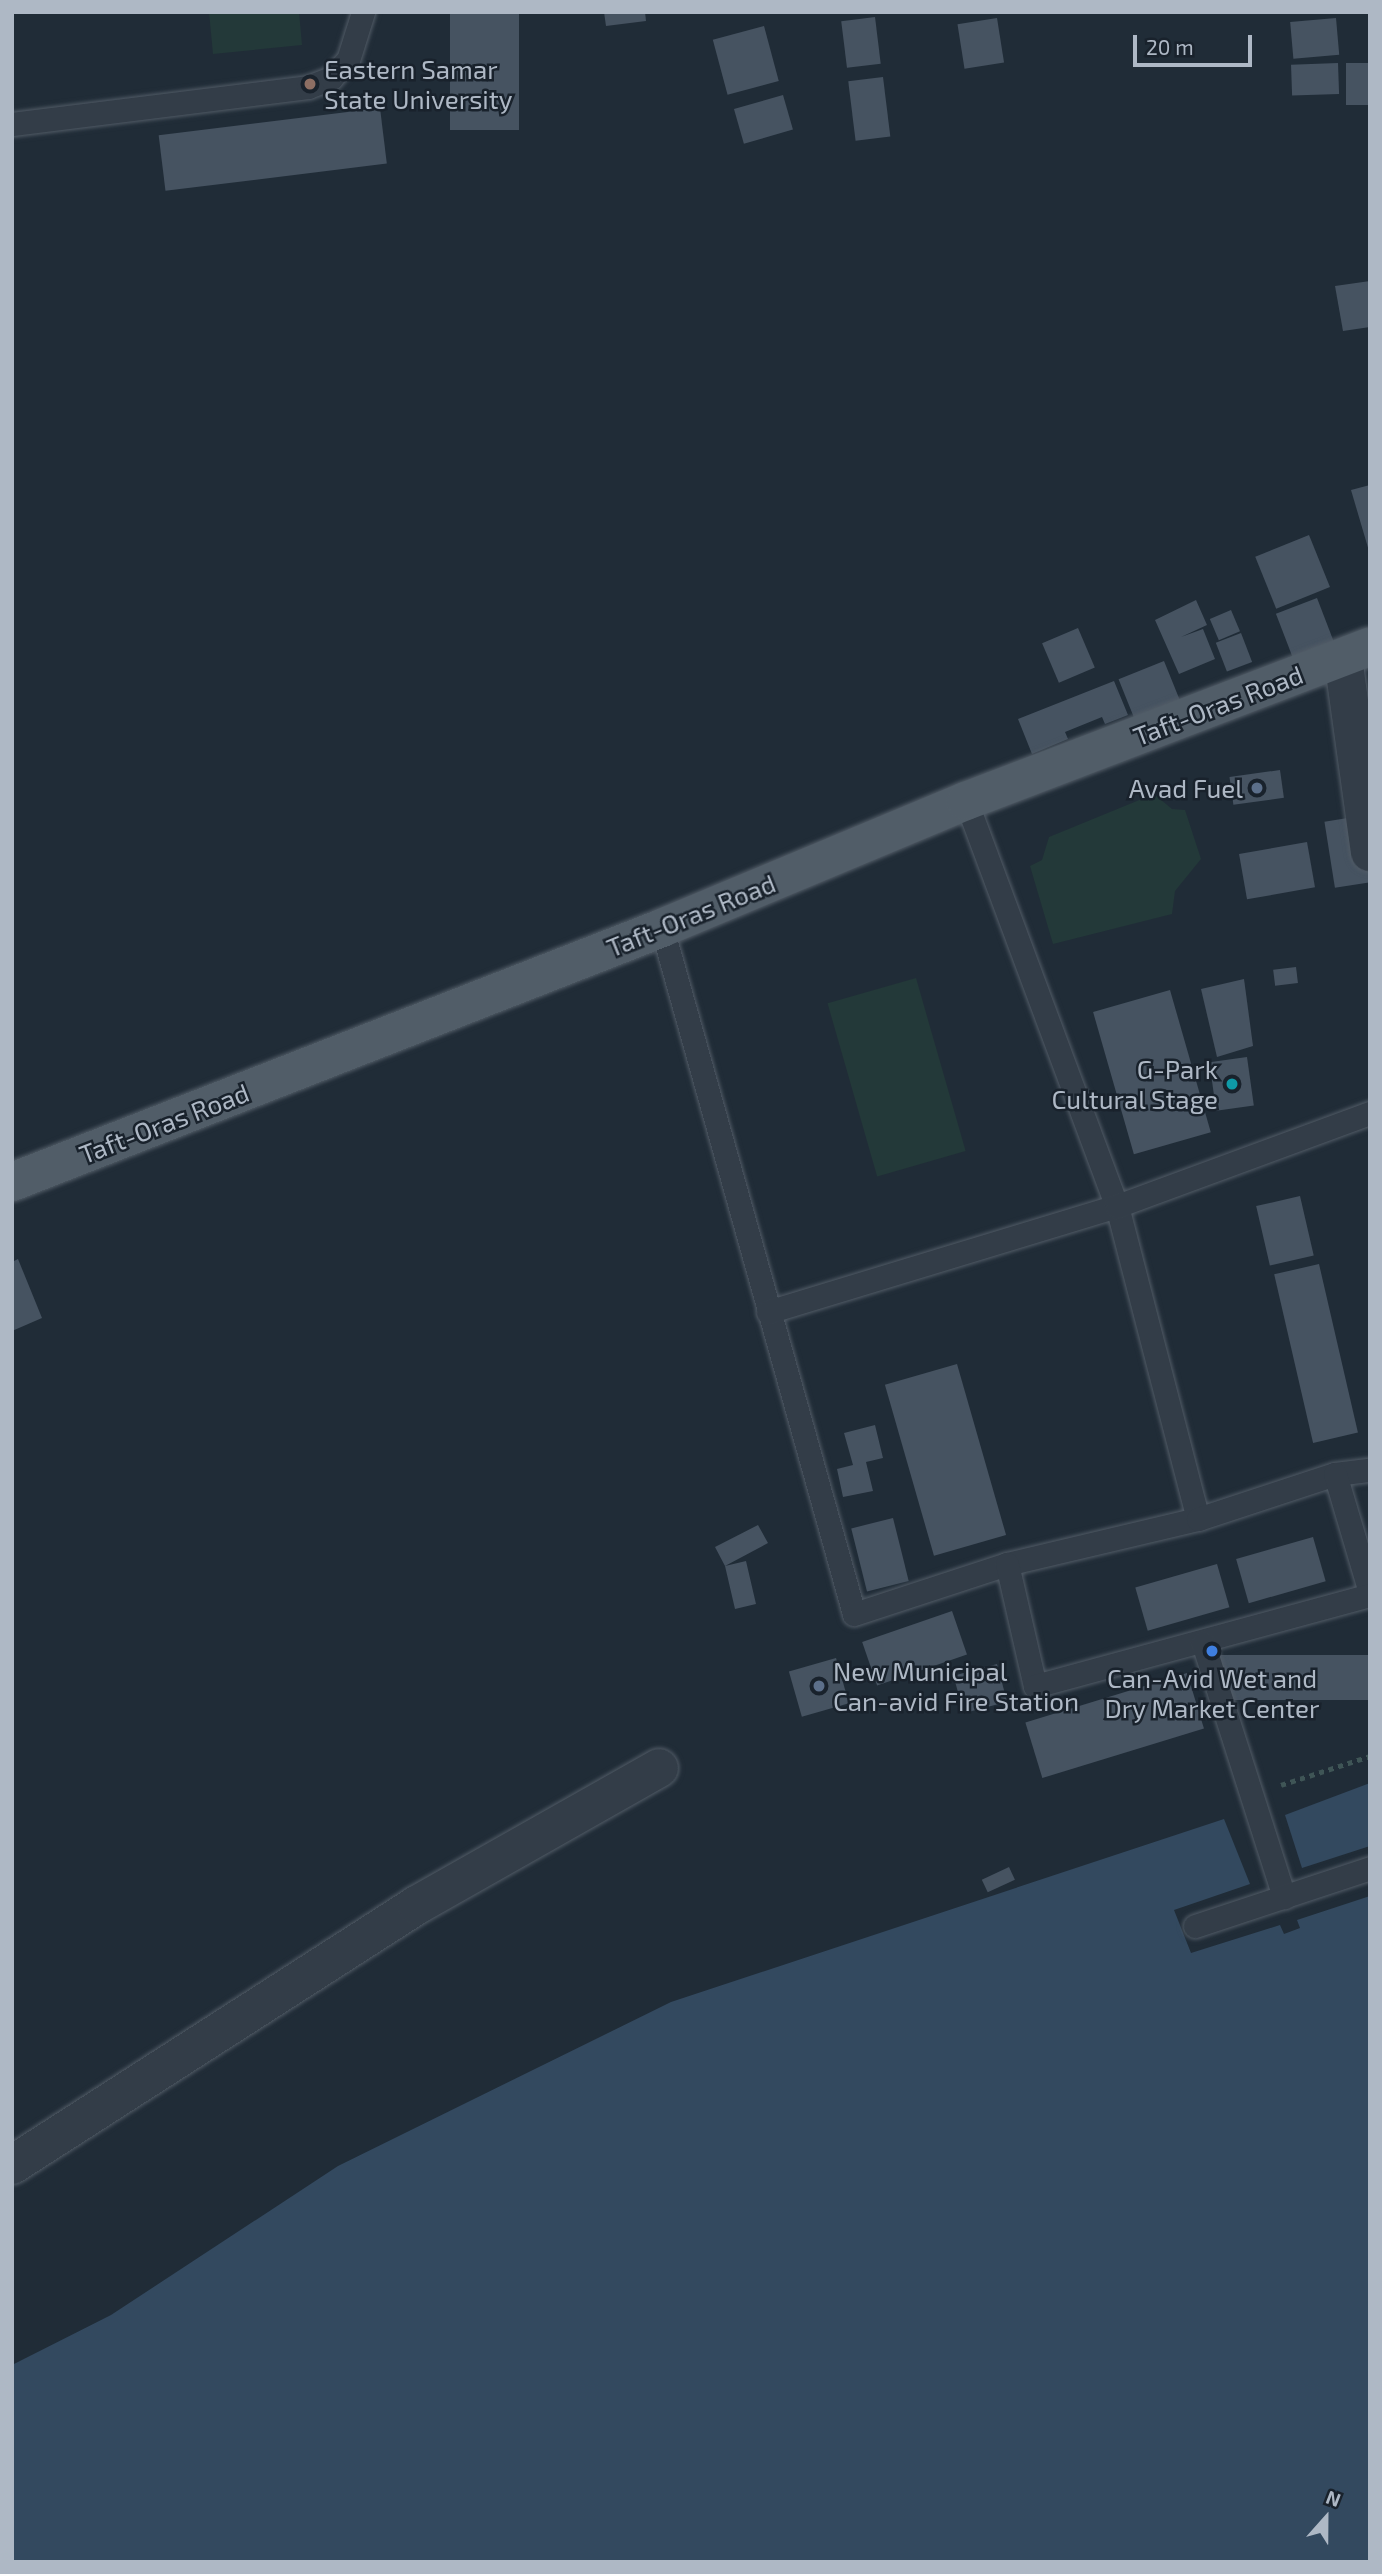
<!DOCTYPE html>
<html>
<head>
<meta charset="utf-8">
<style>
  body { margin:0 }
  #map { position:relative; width:1382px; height:2574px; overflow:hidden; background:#202c37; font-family:"Exo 2",sans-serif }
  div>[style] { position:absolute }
  .green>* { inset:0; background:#233939; transform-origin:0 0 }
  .water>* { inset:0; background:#33495f }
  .building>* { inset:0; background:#465361; transform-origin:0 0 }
  .path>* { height:4.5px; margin-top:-2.25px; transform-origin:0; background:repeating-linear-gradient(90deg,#3f5556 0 5px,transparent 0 10px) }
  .roads { filter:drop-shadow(0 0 2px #515b66) drop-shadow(0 0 2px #515b66) }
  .lane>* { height:23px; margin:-11.5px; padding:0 11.5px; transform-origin:11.5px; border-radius:11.5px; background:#333d48 }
  .street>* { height:38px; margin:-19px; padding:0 19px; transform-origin:19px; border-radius:19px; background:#333d48 }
  .primary>* { height:38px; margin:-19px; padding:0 19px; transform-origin:19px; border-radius:19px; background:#515d68 }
  .dots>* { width:19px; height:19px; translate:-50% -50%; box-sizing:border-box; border:4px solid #19222c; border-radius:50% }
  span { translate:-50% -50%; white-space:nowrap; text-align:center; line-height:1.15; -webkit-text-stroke:5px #19222c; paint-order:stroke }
  .poi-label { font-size:26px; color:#aeb8c5 }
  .left { translate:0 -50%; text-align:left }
  .right { translate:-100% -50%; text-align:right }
  .street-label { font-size:26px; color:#aeb8c5 }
  .frame { position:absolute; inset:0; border:14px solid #aeb8c5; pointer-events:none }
  .north { position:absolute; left:1291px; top:2483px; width:70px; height:70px; -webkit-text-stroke:5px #19222c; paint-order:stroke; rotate:21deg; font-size:19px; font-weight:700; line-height:28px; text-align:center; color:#aeb8c5 }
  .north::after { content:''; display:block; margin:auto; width:24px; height:32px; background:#aeb8c5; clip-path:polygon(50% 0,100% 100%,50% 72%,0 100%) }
  .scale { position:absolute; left:1133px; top:35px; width:119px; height:32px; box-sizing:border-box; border:4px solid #aeb8c5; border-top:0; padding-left:9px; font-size:21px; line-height:24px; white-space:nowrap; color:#aeb8c5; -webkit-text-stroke:5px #19222c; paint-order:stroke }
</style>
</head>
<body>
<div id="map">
  <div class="green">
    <div style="clip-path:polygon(209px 12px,299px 12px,302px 45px,213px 54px)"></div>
    <div style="clip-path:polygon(1154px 794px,1172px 809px,1185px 810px,1201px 859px,1175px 891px,1172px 914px,1053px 944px,1030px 866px,1042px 860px,1049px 837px)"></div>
    <div style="left:916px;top:978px;width:180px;height:92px;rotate:74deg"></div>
  </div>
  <div class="water">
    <div style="clip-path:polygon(1370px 1783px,1370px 1846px,1302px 1868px,1285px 1815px)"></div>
    <div style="clip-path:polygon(1224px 1819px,1250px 1884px,1174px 1910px,1191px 1953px,1280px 1925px,1284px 1934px,1300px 1928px,1297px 1920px,1370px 1896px,1370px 2562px,12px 2562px,12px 2365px,111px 2315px,338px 2166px,671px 2002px)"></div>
  </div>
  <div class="building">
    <div style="left:450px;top:12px;width:69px;height:118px"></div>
    <div style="clip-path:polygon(604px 12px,645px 12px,646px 21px,606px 26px)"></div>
    <div style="left:875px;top:17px;width:47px;height:34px;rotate:83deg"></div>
    <div style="left:997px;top:18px;width:45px;height:40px;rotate:81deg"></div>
    <div style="left:1336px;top:18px;width:37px;height:46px;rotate:85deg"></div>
    <div style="left:764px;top:26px;width:57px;height:53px;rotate:75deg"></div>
    <div style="left:1338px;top:63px;width:31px;height:47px;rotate:88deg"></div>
    <div style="left:1370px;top:63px;width:42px;height:24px;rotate:90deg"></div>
    <div style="left:883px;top:77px;width:60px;height:35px;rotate:83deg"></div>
    <div style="left:783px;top:95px;width:36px;height:51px;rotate:74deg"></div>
    <div style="left:380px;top:108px;width:56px;height:223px;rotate:83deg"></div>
    <div style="clip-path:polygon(1370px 281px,1370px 327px,1343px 331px,1335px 286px)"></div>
    <div style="clip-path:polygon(1370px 485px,1370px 551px,1369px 551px,1351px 490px)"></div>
    <div style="left:1309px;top:535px;width:56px;height:58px;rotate:68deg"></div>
    <div style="left:1317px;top:598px;width:56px;height:44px;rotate:69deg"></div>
    <div style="clip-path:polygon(1196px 600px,1207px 625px,1181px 637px,1203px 629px,1215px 659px,1179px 674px,1155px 620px)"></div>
    <div style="left:1231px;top:610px;width:23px;height:23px;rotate:67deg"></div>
    <div style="left:1078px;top:628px;width:43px;height:39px;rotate:67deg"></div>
    <div style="left:1241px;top:633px;width:31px;height:27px;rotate:69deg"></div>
    <div style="left:1164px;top:661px;width:58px;height:49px;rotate:68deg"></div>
    <div style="clip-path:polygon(1114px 681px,1128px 715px,1105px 724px,1102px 717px,1065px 732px,1068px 739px,1032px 754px,1018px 719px)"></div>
    <div style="left:1280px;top:770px;width:28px;height:51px;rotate:82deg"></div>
    <div style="left:1360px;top:816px;width:67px;height:36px;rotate:81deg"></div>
    <div style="left:1307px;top:842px;width:46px;height:69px;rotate:80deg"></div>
    <div style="left:1296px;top:967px;width:16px;height:23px;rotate:83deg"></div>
    <div style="clip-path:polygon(1244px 979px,1253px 1046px,1217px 1057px,1201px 989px)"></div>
    <div style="left:1170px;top:990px;width:148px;height:80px;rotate:74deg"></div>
    <div style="left:1247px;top:1057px;width:49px;height:38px;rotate:82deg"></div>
    <div style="left:1300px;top:1196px;width:61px;height:45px;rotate:77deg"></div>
    <div style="clip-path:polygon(18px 1259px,42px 1318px,12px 1331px,12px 1262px)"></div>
    <div style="left:1319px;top:1264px;width:173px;height:46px;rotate:77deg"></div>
    <div style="left:957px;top:1364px;width:178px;height:75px;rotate:74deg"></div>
    <div style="clip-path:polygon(875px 1425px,883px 1458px,866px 1462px,873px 1491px,843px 1497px,837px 1469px,853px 1465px,844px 1433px)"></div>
    <div style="left:893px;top:1518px;width:65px;height:43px;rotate:76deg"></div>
    <div style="clip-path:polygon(758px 1525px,768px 1543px,725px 1566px,746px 1561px,756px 1604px,735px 1609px,725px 1566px,715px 1547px)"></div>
    <div style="left:1313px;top:1537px;width:46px;height:80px;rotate:74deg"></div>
    <div style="left:1217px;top:1564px;width:45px;height:85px;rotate:74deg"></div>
    <div style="left:952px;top:1611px;width:46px;height:95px;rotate:71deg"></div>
    <div style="left:1370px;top:1655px;width:45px;height:150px;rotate:90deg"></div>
    <div style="left:836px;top:1658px;width:47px;height:49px;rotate:74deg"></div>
    <div style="left:997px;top:1664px;width:39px;height:45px;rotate:75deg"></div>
    <div style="left:1187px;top:1673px;width:58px;height:169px;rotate:73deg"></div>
    <div style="left:1009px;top:1867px;width:14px;height:30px;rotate:65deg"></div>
  </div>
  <div class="path">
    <div style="left:1281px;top:1785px;width:94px;rotate:-18deg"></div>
  </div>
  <div class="roads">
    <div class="lane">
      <div style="left:12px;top:124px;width:298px;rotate:-7.1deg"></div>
      <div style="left:308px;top:87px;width:25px;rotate:-21deg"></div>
      <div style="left:331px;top:78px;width:25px;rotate:-47deg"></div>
      <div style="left:348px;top:60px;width:50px;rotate:-72.6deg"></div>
      <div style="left:966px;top:801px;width:432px;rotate:69.6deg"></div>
      <div style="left:1117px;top:1206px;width:323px;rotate:75.5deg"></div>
      <div style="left:662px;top:928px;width:712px;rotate:74.36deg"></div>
      <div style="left:854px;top:1614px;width:161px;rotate:-18.1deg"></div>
      <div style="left:1007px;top:1564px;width:196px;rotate:-13.3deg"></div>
      <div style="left:1198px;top:1519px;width:144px;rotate:-18.2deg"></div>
      <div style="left:1335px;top:1474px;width:35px;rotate:-7deg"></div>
      <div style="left:768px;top:1312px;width:365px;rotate:-16.9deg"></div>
      <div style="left:1117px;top:1206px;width:270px;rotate:-20.2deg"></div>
      <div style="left:1335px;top:1474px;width:123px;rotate:73.5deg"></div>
      <div style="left:1007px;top:1564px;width:125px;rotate:77.1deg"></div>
      <div style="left:1035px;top:1686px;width:347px;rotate:-15.2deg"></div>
      <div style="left:1203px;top:1643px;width:267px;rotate:72.3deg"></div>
      <div style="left:1195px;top:1926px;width:184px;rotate:-18.3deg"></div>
    </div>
    <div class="street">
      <div style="left:1343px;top:658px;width:196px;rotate:82.1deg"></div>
      <div style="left:12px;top:2165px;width:481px;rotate:-32.7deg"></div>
      <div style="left:417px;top:1905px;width:278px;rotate:-29.5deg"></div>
    </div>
    <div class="primary">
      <div style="left:12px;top:1182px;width:698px;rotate:-21.34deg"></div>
      <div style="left:662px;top:928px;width:329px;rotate:-22.7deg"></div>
      <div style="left:966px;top:801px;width:432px;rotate:-20.9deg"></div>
    </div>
  </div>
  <div class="dots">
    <div style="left:310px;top:84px;background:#8d6e63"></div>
    <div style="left:1257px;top:788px;background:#5c6f8a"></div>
    <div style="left:1232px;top:1084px;background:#0f9aa8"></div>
    <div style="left:1212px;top:1651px;background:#3f7fe0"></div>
    <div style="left:819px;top:1686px;background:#5c6f8a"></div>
  </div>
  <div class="poi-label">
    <span class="left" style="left:324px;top:84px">Eastern Samar<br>State University</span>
    <span class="right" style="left:1243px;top:788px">Avad Fuel</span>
    <span class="right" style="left:1218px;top:1084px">G-Park<br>Cultural Stage</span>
    <span class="left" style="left:833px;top:1686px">New Municipal<br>Can-avid Fire Station</span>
    <span style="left:1212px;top:1693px">Can-Avid Wet and<br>Dry Market Center</span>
  </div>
  <div class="street-label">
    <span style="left:1218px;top:705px;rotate:-21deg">Taft-Oras Road</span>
    <span style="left:691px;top:915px;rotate:-22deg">Taft-Oras Road</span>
    <span style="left:164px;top:1123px;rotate:-21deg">Taft-Oras Road</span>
  </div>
  <div class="frame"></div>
  <div class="north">N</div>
  <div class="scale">20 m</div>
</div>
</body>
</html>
